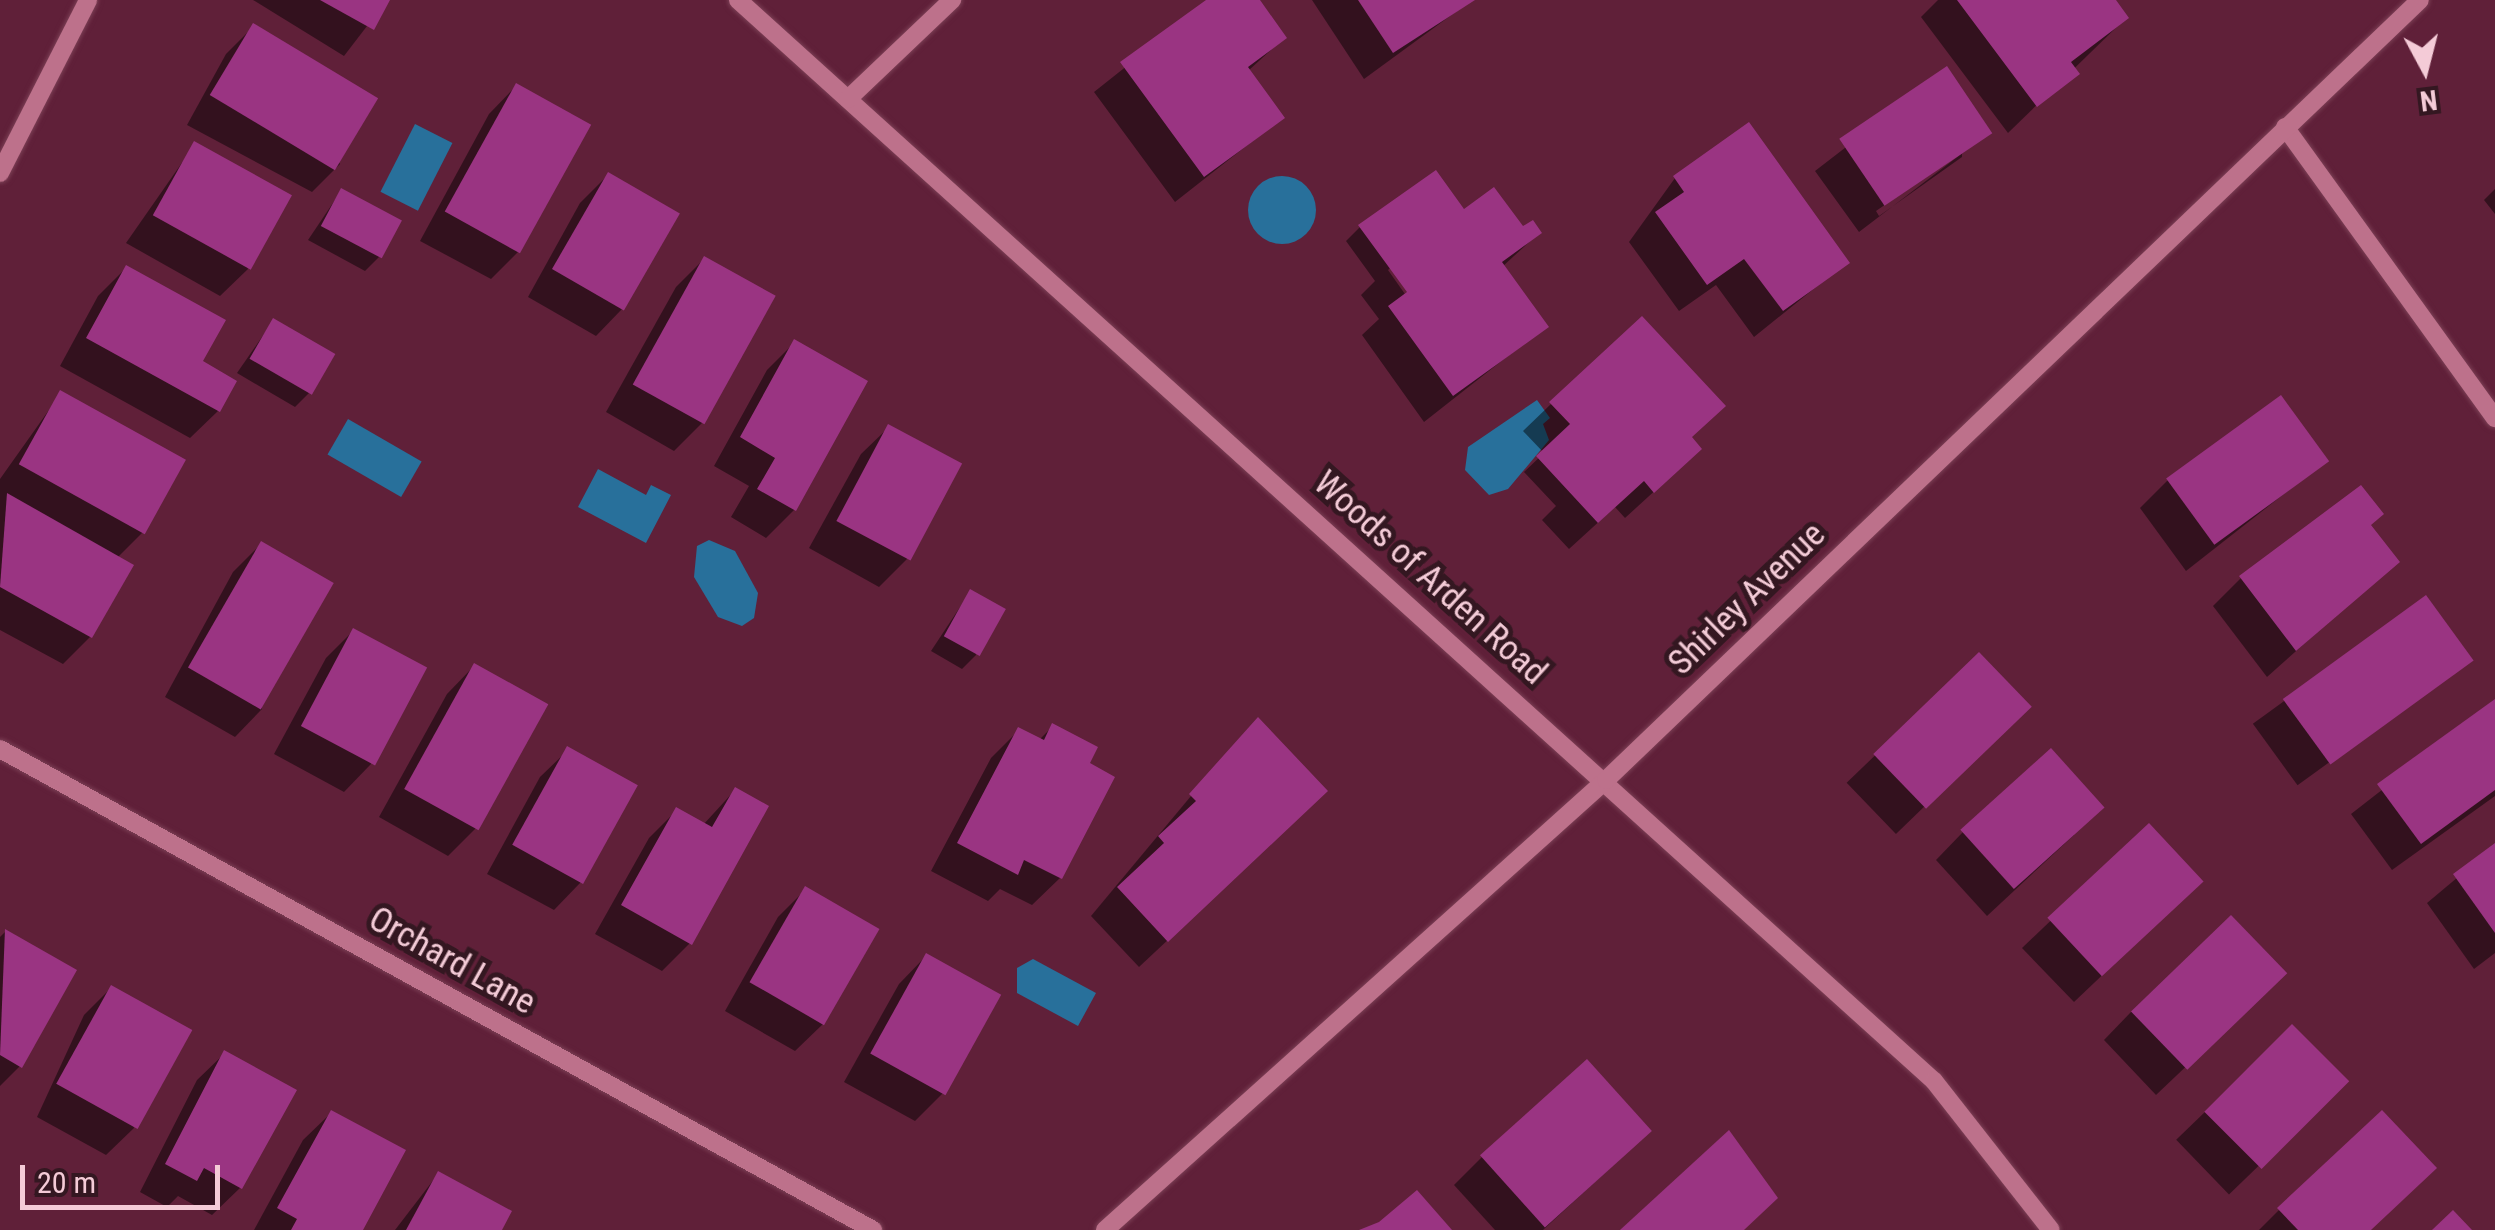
<!DOCTYPE html>
<html>
<head>
<meta charset="utf-8">
<style>
  body { margin:0 }
  #map { position:relative; width:2495px; height:1230px; overflow:hidden; background:#602039; font-family:"Roboto Condensed",sans-serif }
  div>[style] { position:absolute }
  .water>* { inset:0; background:#28709b; transform-origin:0 0 }
  .round { border-radius:50% }
  .shadow>* { inset:0; background:#0007; transform-origin:0 0 }
  .building>* { inset:0; background:#9a3482; transform-origin:0 0 }
  .roads { filter:drop-shadow(0 0 2px #7b3f55) drop-shadow(0 0 2px #7b3f55) }
  .minor>* { height:18px; margin:-9px; padding:0 9px; transform-origin:9px; border-radius:9px; background:#bd718b }
  span { translate:-50% -50%; white-space:nowrap; text-align:center; line-height:1.15; -webkit-text-stroke:10px #341721; paint-order:stroke }
  .street-label { font-size:35px; color:#f4cbd7 }
  .north { position:absolute; left:2375px; top:20px; width:100px; height:100px; -webkit-text-stroke:8px #341721; paint-order:stroke; rotate:173deg; font-size:28px; font-weight:700; line-height:40px; text-align:center; color:#f4cbd7 }
  .north::after { content:''; display:block; margin:auto; width:35px; height:45px; background:#f4cbd7; clip-path:polygon(50% 0,100% 100%,50% 72%,0 100%) }
  .scale { position:absolute; left:20px; top:1165px; width:200px; height:45px; box-sizing:border-box; border:5px solid #f4cbd7; border-top:0; padding-left:12px; font-size:30px; line-height:35px; white-space:nowrap; color:#f4cbd7; -webkit-text-stroke:8px #341721; paint-order:stroke }
</style>
</head>
<body>
<div id="map">
  <div class="water">
    <div style="left:415px;top:124px;width:42px;height:76px;rotate:27deg"></div>
    <div class="round" style="left:1248px;top:176px;width:68px;height:68px"></div>
    <div style="clip-path:polygon(1537px 400px,1550px 418px,1543px 424px,1549px 440px,1508px 489px,1489px 495px,1465px 470px,1468px 447px)"></div>
    <div style="left:348px;top:419px;width:85px;height:41px;rotate:30deg"></div>
    <div style="clip-path:polygon(598px 469px,646px 495px,651px 485px,671px 495px,646px 543px,578px 507px)"></div>
    <div style="clip-path:polygon(709px 540px,735px 551px,758px 593px,754px 618px,742px 626px,718px 617px,694px 577px,697px 546px)"></div>
    <div style="clip-path:polygon(1033px 959px,1096px 993px,1078px 1026px,1017px 993px,1017px 968px)"></div>
  </div>
  <div class="shadow">
    <div style="clip-path:polygon(253px 0,387px 0,344px 56px)"></div>
    <div style="clip-path:polygon(1210px 0,1257px 0,1284px 38px,1248px 71px,1282px 118px,1175px 202px,1094px 92px)"></div>
    <div style="clip-path:polygon(1312px 0,1472px 0,1364px 79px)"></div>
    <div style="clip-path:polygon(1938px 0,2113px 0,2126px 18px,2008px 133px,1921px 17px)"></div>
    <div style="clip-path:polygon(253px 27px,340px 164px,312px 192px,187px 125px,226px 54px)"></div>
    <div style="clip-path:polygon(evenodd,1946px 70px,1990px 132px,1859px 232px,1815px 171px,1946px 70px,1962px 151px,1962px 157px,1879px 216px,1876px 211px,1962px 151px)"></div>
    <div style="clip-path:polygon(516px 86px,519px 251px,491px 279px,420px 241px,489px 114px)"></div>
    <div style="clip-path:polygon(195px 144px,248px 269px,220px 296px,126px 243px)"></div>
    <div style="clip-path:polygon(608px 175px,623px 308px,596px 336px,528px 297px,580px 203px)"></div>
    <div style="clip-path:polygon(1675px 178px,1847px 262px,1754px 337px,1716px 285px,1679px 311px,1629px 242px)"></div>
    <div style="clip-path:polygon(2495px 189px,2495px 214px,2484px 200px)"></div>
    <div style="clip-path:polygon(341px 191px,379px 257px,365px 271px,308px 240px)"></div>
    <div style="clip-path:polygon(evenodd,1461px 208px,1539px 233px,1502px 267px,1546px 326px,1424px 422px,1362px 335px,1379px 319px,1361px 295px,1375px 281px,1346px 241px,1360px 227px,1461px 208px,1391px 267px,1416px 301px,1412px 304px,1388px 270px,1391px 267px)"></div>
    <div style="clip-path:polygon(704px 259px,702px 423px,674px 451px,606px 412px,676px 287px)"></div>
    <div style="clip-path:polygon(126px 268px,199px 362px,218px 411px,190px 438px,60px 366px,98px 296px)"></div>
    <div style="clip-path:polygon(273px 321px,309px 393px,295px 407px,237px 373px)"></div>
    <div style="clip-path:polygon(794px 343px,794px 510px,766px 538px,731px 517px,749px 486px,714px 466px,767px 370px)"></div>
    <div style="clip-path:polygon(61px 393px,143px 532px,117px 558px,90px 637px,63px 664px,0 630px,0 479px)"></div>
    <div style="clip-path:polygon(1551px 404px,1689px 438px,1671px 476px,1625px 518px,1615px 507px,1569px 549px,1542px 520px,1556px 506px,1524px 472px,1544px 453px,1523px 431px)"></div>
    <div style="clip-path:polygon(889px 427px,907px 559px,879px 587px,809px 548px,861px 454px)"></div>
    <div style="clip-path:polygon(2326px 461px,2186px 571px,2140px 508px,2168px 480px)"></div>
    <div style="clip-path:polygon(2369px 526px,2396px 562px,2267px 677px,2213px 606px,2241px 578px)"></div>
    <div style="clip-path:polygon(261px 544px,262px 709px,235px 737px,165px 697px,233px 572px)"></div>
    <div style="clip-path:polygon(970px 592px,976px 655px,962px 669px,931px 651px)"></div>
    <div style="left:2426px;top:598px;width:76px;height:214px;rotate:54deg"></div>
    <div style="clip-path:polygon(353px 631px,371px 764px,344px 792px,274px 754px,326px 658px)"></div>
    <div style="left:1979px;top:655px;width:71px;height:184px;rotate:46deg"></div>
    <div style="clip-path:polygon(474px 666px,476px 828px,448px 856px,379px 817px,447px 694px)"></div>
    <div style="clip-path:polygon(2495px 702px,2495px 796px,2392px 870px,2351px 814px)"></div>
    <div style="clip-path:polygon(1053px 726px,1086px 764px,1060px 878px,1032px 905px,1000px 889px,988px 901px,931px 871px,991px 758px,1019px 730px,1039px 740px)"></div>
    <div style="clip-path:polygon(1231px 748px,1297px 819px,1139px 967px,1091px 916px)"></div>
    <div style="clip-path:polygon(568px 750px,581px 882px,554px 910px,487px 874px,540px 777px)"></div>
    <div style="clip-path:polygon(735px 790px,690px 943px,662px 971px,595px 934px,649px 838px,677px 810px,703px 825px)"></div>
    <div style="clip-path:polygon(2149px 827px,2173px 908px,2074px 1002px,2022px 948px)"></div>
    <div style="clip-path:polygon(1963px 832px,2074px 835px,1987px 916px,1936px 860px)"></div>
    <div style="clip-path:polygon(2495px 846px,2495px 953px,2474px 969px,2427px 903px)"></div>
    <div style="clip-path:polygon(806px 889px,823px 1024px,795px 1051px,725px 1011px,778px 917px)"></div>
    <div style="clip-path:polygon(5px 932px,20px 1066px,0 1086px,0 937px)"></div>
    <div style="clip-path:polygon(926px 956px,943px 1093px,915px 1121px,844px 1082px,899px 984px)"></div>
    <div style="clip-path:polygon(111px 988px,134px 1128px,106px 1155px,37px 1117px,84px 1015px)"></div>
    <div style="clip-path:polygon(2256px 1000px,2156px 1095px,2104px 1040px,2131px 1012px)"></div>
    <div style="left:2292px;top:1028px;width:76px;height:161px;rotate:46deg"></div>
    <div style="clip-path:polygon(225px 1053px,240px 1188px,212px 1215px,178px 1196px,167px 1207px,140px 1192px,197px 1080px)"></div>
    <div style="clip-path:polygon(331px 1113px,360px 1230px,254px 1230px,303px 1140px)"></div>
    <div style="clip-path:polygon(1482px 1157px,1621px 1158px,1543px 1230px,1495px 1230px,1454px 1185px)"></div>
    <div style="clip-path:polygon(438px 1174px,499px 1230px,395px 1230px)"></div>
    <div style="clip-path:polygon(2279px 1210px,2369px 1230px,2259px 1230px)"></div>
  </div>
  <div class="building">
    <div style="clip-path:polygon(320px 0,390px 0,374px 30px)"></div>
    <div style="clip-path:polygon(1206px 0,1260px 0,1287px 38px,1248px 67px,1285px 118px,1204px 177px,1120px 62px)"></div>
    <div style="clip-path:polygon(1358px 0,1475px 0,1393px 53px)"></div>
    <div style="clip-path:polygon(1957px 0,2116px 0,2129px 18px,2071px 62px,2080px 74px,2037px 107px)"></div>
    <div style="left:253px;top:23px;width:146px;height:84px;rotate:31deg"></div>
    <div style="left:1947px;top:66px;width:81px;height:130px;rotate:56deg"></div>
    <div style="left:516px;top:83px;width:86px;height:147px;rotate:29deg"></div>
    <div style="clip-path:polygon(1749px 122px,1850px 263px,1783px 311px,1744px 259px,1707px 285px,1655px 212px,1684px 192px,1673px 176px)"></div>
    <div style="left:194px;top:141px;width:112px;height:85px;rotate:29deg"></div>
    <div style="clip-path:polygon(1436px 170px,1464px 209px,1494px 187px,1523px 226px,1533px 220px,1542px 233px,1502px 262px,1549px 327px,1453px 396px,1388px 306px,1407px 292px,1358px 225px)"></div>
    <div style="left:608px;top:172px;width:83px;height:112px;rotate:30deg"></div>
    <div style="left:341px;top:188px;width:69px;height:43px;rotate:28deg"></div>
    <div style="left:704px;top:256px;width:82px;height:147px;rotate:29deg"></div>
    <div style="clip-path:polygon(126px 265px,226px 320px,203px 361px,237px 381px,220px 412px,86px 338px)"></div>
    <div style="clip-path:polygon(1642px 316px,1726px 406px,1692px 437px,1702px 449px,1654px 493px,1644px 481px,1598px 523px,1536px 456px,1570px 424px,1549px 402px)"></div>
    <div style="left:273px;top:318px;width:72px;height:47px;rotate:30deg"></div>
    <div style="clip-path:polygon(794px 339px,868px 381px,796px 511px,757px 489px,775px 458px,740px 437px)"></div>
    <div style="left:60px;top:390px;width:144px;height:85px;rotate:29deg"></div>
    <div style="left:2281px;top:395px;width:82px;height:142px;rotate:54deg"></div>
    <div style="left:888px;top:424px;width:84px;height:110px;rotate:28deg"></div>
    <div style="clip-path:polygon(2361px 485px,2384px 514px,2371px 525px,2400px 562px,2296px 651px,2239px 576px)"></div>
    <div style="clip-path:polygon(7px 493px,134px 565px,92px 638px,0 587px)"></div>
    <div style="left:261px;top:541px;width:84px;height:146px;rotate:30deg"></div>
    <div style="left:970px;top:589px;width:41px;height:54px;rotate:29deg"></div>
    <div style="left:2426px;top:595px;width:81px;height:177px;rotate:54deg"></div>
    <div style="left:353px;top:628px;width:84px;height:111px;rotate:28deg"></div>
    <div style="left:1979px;top:652px;width:76px;height:147px;rotate:46deg"></div>
    <div style="left:474px;top:663px;width:85px;height:144px;rotate:29deg"></div>
    <div style="clip-path:polygon(2495px 699px,2495px 790px,2421px 844px,2377px 784px)"></div>
    <div style="clip-path:polygon(1258px 717px,1328px 791px,1168px 942px,1117px 887px,1164px 843px,1158px 836px,1196px 801px,1189px 794px)"></div>
    <div style="clip-path:polygon(1052px 723px,1098px 747px,1090px 763px,1115px 777px,1062px 879px,1024px 860px,1018px 875px,957px 843px,1018px 727px,1044px 740px)"></div>
    <div style="left:567px;top:746px;width:81px;height:113px;rotate:29deg"></div>
    <div style="left:2051px;top:748px;width:80px;height:122px;rotate:48deg"></div>
    <div style="clip-path:polygon(735px 787px,769px 806px,692px 945px,621px 905px,676px 807px,712px 827px)"></div>
    <div style="left:2149px;top:823px;width:80px;height:139px;rotate:47deg"></div>
    <div style="clip-path:polygon(2495px 843px,2495px 933px,2453px 874px)"></div>
    <div style="left:805px;top:886px;width:86px;height:111px;rotate:30deg"></div>
    <div style="left:2231px;top:915px;width:81px;height:139px;rotate:46deg"></div>
    <div style="clip-path:polygon(5px 929px,77px 970px,22px 1068px,0 1055px)"></div>
    <div style="left:926px;top:953px;width:86px;height:115px;rotate:29deg"></div>
    <div style="left:111px;top:985px;width:93px;height:113px;rotate:29deg"></div>
    <div style="left:2292px;top:1024px;width:81px;height:124px;rotate:45deg"></div>
    <div style="clip-path:polygon(224px 1050px,297px 1090px,242px 1189px,204px 1168px,197px 1181px,165px 1164px)"></div>
    <div style="left:1587px;top:1059px;width:97px;height:144px;rotate:48deg"></div>
    <div style="clip-path:polygon(331px 1110px,406px 1150px,363px 1230px,291px 1230px,297px 1219px,277px 1208px)"></div>
    <div style="clip-path:polygon(2382px 1110px,2437px 1168px,2371px 1230px,2298px 1230px,2277px 1208px)"></div>
    <div style="clip-path:polygon(1729px 1130px,1778px 1198px,1744px 1230px,1620px 1230px)"></div>
    <div style="clip-path:polygon(438px 1171px,512px 1211px,502px 1230px,406px 1230px)"></div>
    <div style="clip-path:polygon(1417px 1190px,1452px 1230px,1359px 1230px,1379px 1222px)"></div>
    <div style="clip-path:polygon(2453px 1210px,2472px 1230px,2432px 1230px)"></div>
  </div>
  <div class="roads">
    <div class="minor">
      <div style="left:738px;top:0;width:1612px;rotate:42.11deg"></div>
      <div style="left:1934px;top:1081px;width:189px;rotate:51.9deg"></div>
      <div style="left:848px;top:99px;width:144px;rotate:-43.6deg"></div>
      <div style="left:2285px;top:127px;width:359px;rotate:54.2deg"></div>
      <div style="left:0;top:173px;width:194px;rotate:-63deg"></div>
      <div style="left:0;top:749px;width:997px;rotate:28.85deg"></div>
      <div style="left:1105px;top:1230px;width:673px;rotate:-41.93deg"></div>
      <div style="left:1606px;top:780px;width:1127px;rotate:-43.78deg"></div>
    </div>
  </div>
  <div class="street-label">
    <span style="left:1430px;top:578px;rotate:42deg">Woods of Arden Road</span>
    <span style="left:1747px;top:599px;rotate:-44deg">Shirley Avenue</span>
    <span style="left:452px;top:961px;rotate:29deg">Orchard Lane</span>
  </div>
  <div class="north">N</div>
  <div class="scale">20 m</div>
</div>
</body>
</html>
